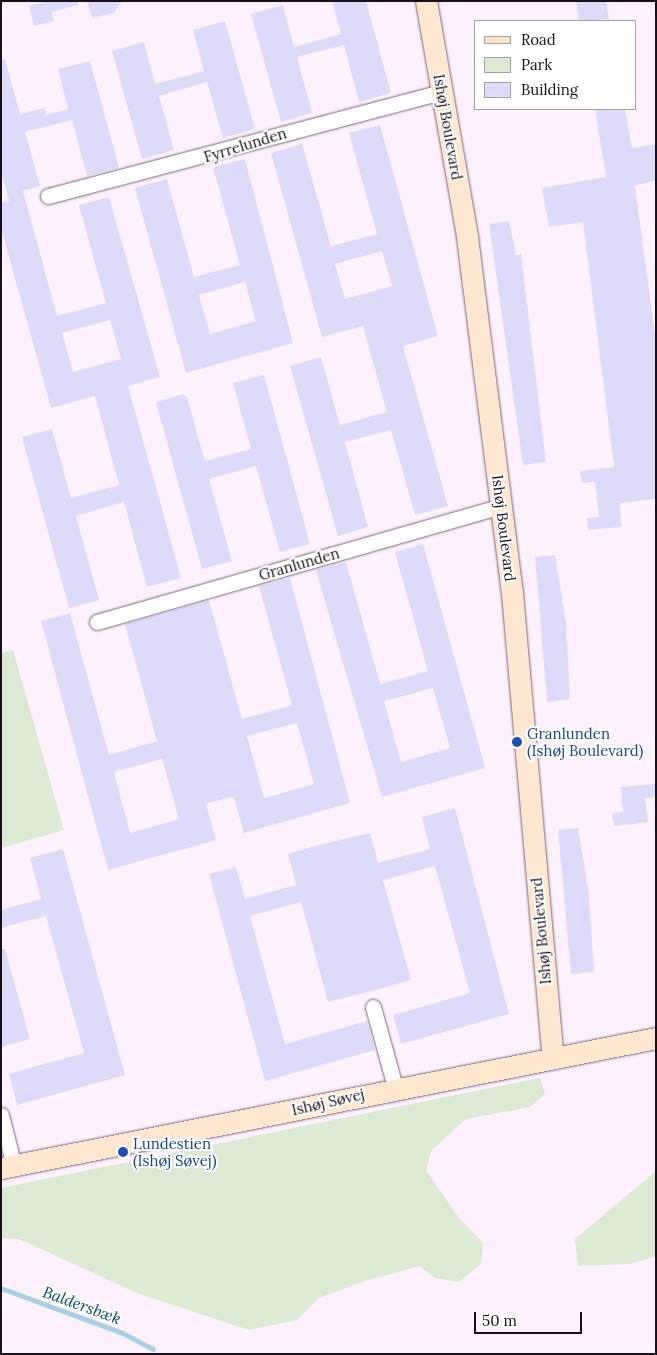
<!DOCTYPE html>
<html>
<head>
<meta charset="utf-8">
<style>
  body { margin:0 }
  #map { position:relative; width:657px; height:1355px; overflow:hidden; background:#fcf1fc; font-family:Lora,serif }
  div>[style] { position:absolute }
  .green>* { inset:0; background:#dcead3 }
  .stream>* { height:4.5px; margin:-2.25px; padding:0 2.25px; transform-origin:2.25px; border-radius:2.25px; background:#a8cfe6 }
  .building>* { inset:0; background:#dedbfa }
  .roads { filter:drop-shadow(0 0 1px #7b637b) drop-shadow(0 0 1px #7b637b) }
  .street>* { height:15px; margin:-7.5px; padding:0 7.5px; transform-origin:7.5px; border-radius:7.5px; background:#fff }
  .secondary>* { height:21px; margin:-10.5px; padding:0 10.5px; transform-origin:10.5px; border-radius:10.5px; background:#fee7ce }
  .dots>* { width:14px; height:14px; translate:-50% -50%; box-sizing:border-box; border:2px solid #fff; border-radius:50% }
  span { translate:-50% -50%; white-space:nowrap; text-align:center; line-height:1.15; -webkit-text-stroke:4px #fff; paint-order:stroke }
  .street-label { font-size:15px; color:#180f18 }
  .transit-label { font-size:15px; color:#164399 }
  .left { translate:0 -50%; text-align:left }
  .water-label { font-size:16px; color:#024e6d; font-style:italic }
  .frame { position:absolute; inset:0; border:2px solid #180f18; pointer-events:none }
  .legend { position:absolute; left:474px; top:20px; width:162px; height:90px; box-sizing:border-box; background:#fff; border:1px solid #a39fa3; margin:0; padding:6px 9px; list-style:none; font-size:15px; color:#180f18 }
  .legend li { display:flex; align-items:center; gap:10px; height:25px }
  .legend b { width:25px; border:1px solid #a39fa3 }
  .scale { position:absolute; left:474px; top:1312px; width:108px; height:22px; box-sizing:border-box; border:2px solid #180f18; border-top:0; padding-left:6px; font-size:15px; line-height:18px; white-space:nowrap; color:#180f18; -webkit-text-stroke:4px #fff; paint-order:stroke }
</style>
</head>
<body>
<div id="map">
  <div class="green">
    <div style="clip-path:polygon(13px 650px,64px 830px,1px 848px,1px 653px)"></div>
    <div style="clip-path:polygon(540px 1078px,545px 1094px,530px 1107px,466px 1119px,432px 1150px,426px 1170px,459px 1218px,483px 1243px,481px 1264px,459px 1282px,435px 1278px,420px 1266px,364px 1281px,319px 1298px,297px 1320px,249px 1330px,139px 1294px,19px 1239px,1px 1238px,1px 1188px)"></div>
    <div style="clip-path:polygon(656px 1171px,656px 1256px,630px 1264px,578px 1266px,575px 1239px)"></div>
  </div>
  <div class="stream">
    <div style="left:1px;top:1288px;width:130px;rotate:20.2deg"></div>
    <div style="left:123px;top:1333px;width:34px;rotate:28deg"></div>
  </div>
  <div class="building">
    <div style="clip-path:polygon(47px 1px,78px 1px,78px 5px,52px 12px,54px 21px,34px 26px,29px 6px)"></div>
    <div style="clip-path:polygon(87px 1px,122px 1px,114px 13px,92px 18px)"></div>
    <div style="clip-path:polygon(332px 1px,366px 1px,391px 93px,359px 102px,344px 45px,297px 57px,312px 113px,281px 122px,251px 14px,283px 5px,294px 47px,341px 34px)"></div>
    <div style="clip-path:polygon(576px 1px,606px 1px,609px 19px,579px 21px)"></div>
    <div style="clip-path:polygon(225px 21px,255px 129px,223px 138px,207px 82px,159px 96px,174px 150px,142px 159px,112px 51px,144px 42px,155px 84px,204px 71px,193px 30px)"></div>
    <div style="clip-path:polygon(evenodd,5px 59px,20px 114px,45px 108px,46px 115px,68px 109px,58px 69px,90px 61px,119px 168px,87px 176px,72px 120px,25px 132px,40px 186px,23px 191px,57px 316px,106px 303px,79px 205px,109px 197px,160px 377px,128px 386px,181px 578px,147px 587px,124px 502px,76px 516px,99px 600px,69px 608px,22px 437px,52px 429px,71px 498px,119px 485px,95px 396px,51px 408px,1px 228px,1px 203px,9px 201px,1px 171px,1px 60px,5px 59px,110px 320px,121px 359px,73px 372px,62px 333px,110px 320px)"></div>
    <div style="clip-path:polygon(595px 109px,625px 109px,632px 148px,656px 144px,656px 180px,635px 186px,656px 342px,656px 499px,620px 503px,622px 527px,588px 530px,587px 518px,599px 517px,595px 482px,582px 483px,580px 471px,614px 467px,583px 222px,549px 227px,542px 188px,606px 177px)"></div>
    <div style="clip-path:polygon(evenodd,380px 125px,438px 336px,403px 346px,448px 506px,415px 515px,391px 430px,345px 442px,368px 527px,338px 536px,290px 366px,321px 357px,340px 425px,387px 412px,363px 326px,322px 337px,271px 153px,302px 144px,331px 246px,377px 234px,349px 133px,380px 125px,382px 251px,392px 286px,345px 299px,335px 264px,382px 251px)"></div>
    <div style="clip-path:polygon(evenodd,245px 159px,293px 343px,186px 373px,135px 188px,167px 179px,194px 277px,240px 265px,213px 167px,245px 159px,245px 282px,256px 321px,210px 334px,199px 295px,245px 282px)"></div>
    <div style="clip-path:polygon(509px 221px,516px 255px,521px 254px,546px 462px,523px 465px,489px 224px)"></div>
    <div style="clip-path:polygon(264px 375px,310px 544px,280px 552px,256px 466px,209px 479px,232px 561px,202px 569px,156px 402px,183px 394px,187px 398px,205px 461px,251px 449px,233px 383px)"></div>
    <div style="clip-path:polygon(evenodd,423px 544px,485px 768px,382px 797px,316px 570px,346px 562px,380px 684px,428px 671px,395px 552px,423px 544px,433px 688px,450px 748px,401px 762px,384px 701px,433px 688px)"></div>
    <div style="clip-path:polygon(555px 555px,566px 623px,570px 699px,547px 702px,535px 557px)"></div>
    <div style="clip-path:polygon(evenodd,290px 578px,350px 803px,244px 833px,234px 798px,230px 797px,206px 804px,216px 840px,108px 870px,41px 621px,70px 613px,109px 755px,157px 741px,125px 624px,209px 600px,242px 719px,292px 705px,259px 586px,290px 578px,297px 723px,314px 784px,264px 798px,247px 736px,297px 723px,290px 578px,162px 759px,179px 819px,130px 833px,114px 772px,162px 759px)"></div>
    <div style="clip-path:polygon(656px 784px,656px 797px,645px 798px,648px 822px,614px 826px,612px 813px,623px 812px,621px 787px)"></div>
    <div style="clip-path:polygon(455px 808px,509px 1014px,401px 1044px,393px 1015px,470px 993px,435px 866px,383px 880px,411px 980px,380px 989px,328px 1002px,301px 902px,250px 916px,285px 1044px,367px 1021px,375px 1050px,265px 1081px,209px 874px,236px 867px,245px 899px,296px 885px,288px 854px,319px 845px,370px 833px,378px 863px,430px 849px,422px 817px)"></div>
    <div style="clip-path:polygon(578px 828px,589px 895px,594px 972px,571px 974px,558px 830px)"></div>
    <div style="clip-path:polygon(63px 849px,125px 1075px,17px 1105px,9px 1074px,84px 1053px,46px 916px,1px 928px,1px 910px,41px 899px,30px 858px)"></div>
    <div style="clip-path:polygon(1px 949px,5px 949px,30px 1039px,1px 1047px)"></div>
  </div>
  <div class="roads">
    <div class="street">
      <div style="left:48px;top:196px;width:407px;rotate:-14.8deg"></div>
      <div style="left:97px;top:622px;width:421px;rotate:-16deg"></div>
      <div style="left:373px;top:1007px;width:83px;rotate:74.6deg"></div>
      <div style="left:1px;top:1115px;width:53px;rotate:75.7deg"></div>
    </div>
    <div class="secondary">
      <div style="left:426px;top:1px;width:240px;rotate:80.1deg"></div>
      <div style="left:467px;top:237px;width:359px;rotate:82.8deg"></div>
      <div style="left:512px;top:593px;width:467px;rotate:85deg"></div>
      <div style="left:1px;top:1168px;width:668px;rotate:-11.23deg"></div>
    </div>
  </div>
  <div class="dots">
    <div style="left:517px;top:742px;background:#1a4fb4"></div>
    <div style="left:123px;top:1152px;background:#1a4fb4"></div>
  </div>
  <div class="street-label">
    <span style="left:448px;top:127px;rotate:80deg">Ishøj Boulevard</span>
    <span style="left:245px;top:145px;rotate:-17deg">Fyrrelunden</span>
    <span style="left:504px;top:528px;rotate:83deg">Ishøj Boulevard</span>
    <span style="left:299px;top:564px;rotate:-16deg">Granlunden</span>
    <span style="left:541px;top:931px;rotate:-95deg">Ishøj Boulevard</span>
    <span style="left:328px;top:1102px;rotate:-13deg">Ishøj Søvej</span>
  </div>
  <div class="transit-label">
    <span class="left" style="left:527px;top:742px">Granlunden<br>(Ishøj Boulevard)</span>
    <span class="left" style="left:133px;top:1152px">Lundestien<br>(Ishøj Søvej)</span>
  </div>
  <div class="water-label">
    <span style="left:82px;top:1305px;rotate:20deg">Baldersbæk</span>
  </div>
  <div class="frame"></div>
  <ul class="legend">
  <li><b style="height:6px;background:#fee7ce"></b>Road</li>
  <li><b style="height:14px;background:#dcead3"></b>Park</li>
  <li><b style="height:14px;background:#dedbfa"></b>Building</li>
  </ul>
  <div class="scale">50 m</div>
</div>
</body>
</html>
